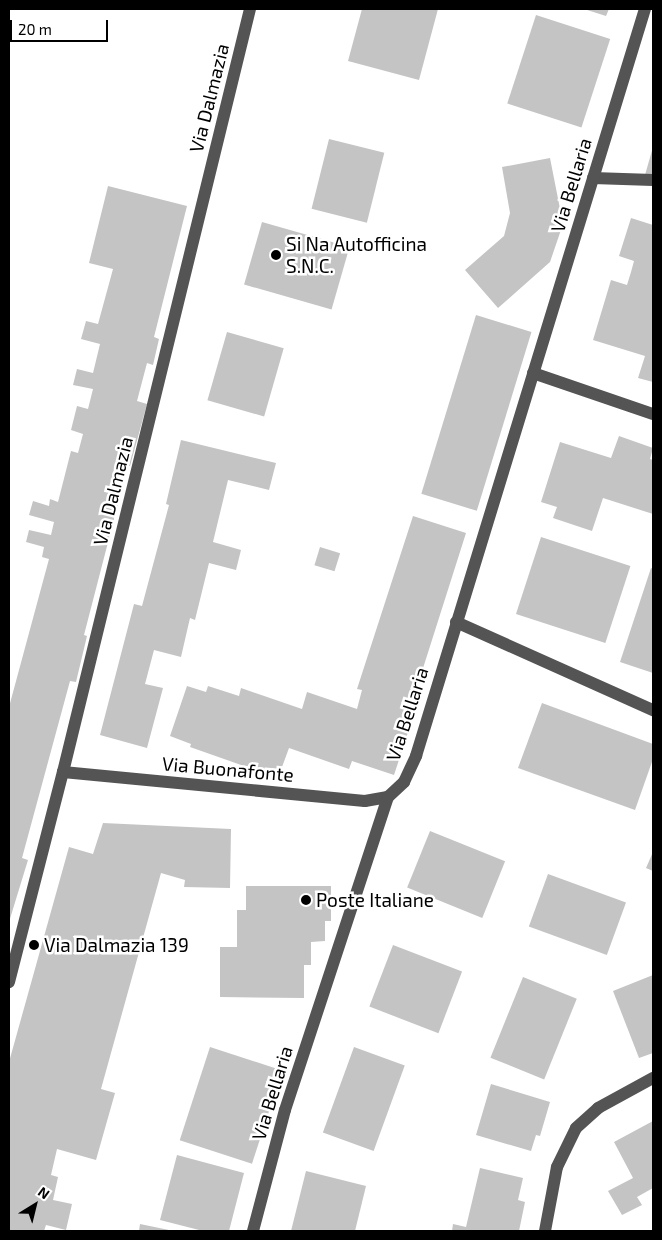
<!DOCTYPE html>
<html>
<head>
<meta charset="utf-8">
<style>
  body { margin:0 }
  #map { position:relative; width:662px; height:1240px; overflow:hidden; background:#fff; font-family:"Exo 2",sans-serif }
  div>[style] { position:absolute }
  .building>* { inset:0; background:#c4c4c4; transform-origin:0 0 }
  .minor>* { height:12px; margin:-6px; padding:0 6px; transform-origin:6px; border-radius:6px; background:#545454 }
  .dots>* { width:14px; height:14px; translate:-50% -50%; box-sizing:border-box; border:2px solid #fff; border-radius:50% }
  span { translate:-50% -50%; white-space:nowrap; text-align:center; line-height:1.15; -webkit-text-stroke:5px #fff; paint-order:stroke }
  .street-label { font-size:19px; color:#000 }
  .poi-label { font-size:19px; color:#000 }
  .left { translate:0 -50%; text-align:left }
  .frame { position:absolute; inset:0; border:10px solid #000; pointer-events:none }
  .north { position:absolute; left:10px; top:1180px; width:50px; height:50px; -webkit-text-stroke:4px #fff; paint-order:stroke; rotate:36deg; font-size:14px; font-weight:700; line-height:20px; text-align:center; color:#000 }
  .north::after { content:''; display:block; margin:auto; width:18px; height:22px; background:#000; clip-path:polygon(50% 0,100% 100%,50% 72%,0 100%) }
  .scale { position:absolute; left:10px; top:20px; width:98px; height:22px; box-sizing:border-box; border:2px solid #000; border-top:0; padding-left:6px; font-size:15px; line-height:18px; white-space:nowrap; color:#000; -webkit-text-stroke:4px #fff; paint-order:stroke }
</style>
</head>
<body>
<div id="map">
  <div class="building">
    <div style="clip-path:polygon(362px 9px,438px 9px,419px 80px,348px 61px)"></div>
    <div style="clip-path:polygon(584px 9px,609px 9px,606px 16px)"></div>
    <div style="left:536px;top:15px;width:78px;height:93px;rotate:18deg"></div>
    <div style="left:329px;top:139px;width:57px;height:72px;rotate:14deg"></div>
    <div style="clip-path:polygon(653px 147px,653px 175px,645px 175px)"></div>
    <div style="clip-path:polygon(550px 158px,563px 224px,550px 262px,498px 308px,465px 270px,504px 236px,510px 213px,502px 167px)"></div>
    <div style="clip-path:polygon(108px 186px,187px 206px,154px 337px,159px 339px,153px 365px,147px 363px,137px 401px,147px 404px,130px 466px,122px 464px,114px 495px,120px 496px,84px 635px,87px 636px,76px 682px,70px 681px,22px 858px,28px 860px,9px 922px,9px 707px,49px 559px,42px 557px,44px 547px,26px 542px,29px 530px,51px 535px,54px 522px,29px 515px,33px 501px,49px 506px,50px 499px,58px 502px,71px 451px,78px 453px,83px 434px,71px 430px,77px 406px,88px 409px,93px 389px,73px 385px,77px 369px,93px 373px,100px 344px,81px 339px,86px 321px,98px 324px,113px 269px,89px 263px)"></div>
    <div style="clip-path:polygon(631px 218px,653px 225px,653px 382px,638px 378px,645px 356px,593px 340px,611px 280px,627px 285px,631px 272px,634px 261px,619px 256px)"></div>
    <div style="left:262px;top:222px;width:91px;height:65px;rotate:16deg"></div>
    <div style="left:476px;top:315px;width:58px;height:187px;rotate:17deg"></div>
    <div style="left:227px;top:332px;width:59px;height:71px;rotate:16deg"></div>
    <div style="clip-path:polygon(619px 436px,653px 448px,650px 459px,653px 460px,653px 514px,603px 498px,592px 531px,553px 518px,557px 507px,541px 502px,560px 442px,611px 458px)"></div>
    <div style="clip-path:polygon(181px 440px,276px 463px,269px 490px,228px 480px,213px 542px,241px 550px,236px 570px,209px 563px,195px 620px,190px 618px,181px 657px,154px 650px,145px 684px,163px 688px,147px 748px,100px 735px,134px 604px,142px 606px,169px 505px,166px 504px)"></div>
    <div style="clip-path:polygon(413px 516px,466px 533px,411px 706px,416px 708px,394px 775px,352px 761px,349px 769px,289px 748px,278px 778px,190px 747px,191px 744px,170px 736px,187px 686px,206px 692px,208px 686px,239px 696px,241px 688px,302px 709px,307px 692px,357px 709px,362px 690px,357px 689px)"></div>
    <div style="left:541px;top:537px;width:94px;height:81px;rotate:18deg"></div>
    <div style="left:320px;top:547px;width:21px;height:19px;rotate:17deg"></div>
    <div style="clip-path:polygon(651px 568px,653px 569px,653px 673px,620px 662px)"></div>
    <div style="clip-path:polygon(542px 703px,653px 744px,653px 759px,635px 810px,518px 768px)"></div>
    <div style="clip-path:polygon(103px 823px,231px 829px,230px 888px,184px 887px,185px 880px,161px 873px,101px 1089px,115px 1093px,96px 1160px,57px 1149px,51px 1175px,58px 1177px,53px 1200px,72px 1204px,66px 1230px,46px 1225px,44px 1231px,9px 1231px,9px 1062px,69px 847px,93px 854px)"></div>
    <div style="left:430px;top:831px;width:81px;height:61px;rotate:22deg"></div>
    <div style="clip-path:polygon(653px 852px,653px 871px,646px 868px)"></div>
    <div style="left:548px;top:874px;width:83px;height:56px;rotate:20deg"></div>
    <div style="clip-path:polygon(246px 886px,331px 886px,331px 921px,325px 921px,325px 941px,311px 942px,311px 965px,304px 965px,304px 998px,220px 997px,220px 947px,237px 947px,237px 910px,246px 910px)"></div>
    <div style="left:393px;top:945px;width:74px;height:66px;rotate:21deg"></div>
    <div style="clip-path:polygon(653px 975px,653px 1053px,639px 1058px,613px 991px)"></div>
    <div style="left:523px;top:977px;width:58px;height:87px;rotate:22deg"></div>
    <div style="left:210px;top:1047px;width:76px;height:98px;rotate:18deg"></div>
    <div style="left:354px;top:1047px;width:54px;height:91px;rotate:20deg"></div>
    <div style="clip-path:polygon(491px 1084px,550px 1102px,540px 1136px,536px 1135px,531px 1151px,476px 1135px)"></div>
    <div style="clip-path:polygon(653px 1121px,653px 1188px,637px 1197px,642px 1205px,622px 1215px,608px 1191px,633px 1178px,614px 1142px)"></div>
    <div style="clip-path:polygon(177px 1155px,244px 1173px,229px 1231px,203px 1231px,160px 1220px)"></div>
    <div style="clip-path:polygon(480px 1168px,523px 1178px,518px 1200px,525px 1202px,519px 1231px,452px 1231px,453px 1224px,466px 1227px)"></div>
    <div style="clip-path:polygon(306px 1171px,366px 1186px,355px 1231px,291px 1231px)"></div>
    <div style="clip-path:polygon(140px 1224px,169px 1230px,169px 1231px,139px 1231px)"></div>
  </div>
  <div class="minor">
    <div style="left:593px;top:178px;width:60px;rotate:1.9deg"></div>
    <div style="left:533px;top:373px;width:127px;rotate:18.9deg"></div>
    <div style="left:456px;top:622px;width:216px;rotate:24.1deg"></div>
    <div style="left:63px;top:772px;width:303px;rotate:5.5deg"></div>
    <div style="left:365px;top:801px;width:23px;rotate:-10deg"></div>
    <div style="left:9px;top:982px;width:217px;rotate:-75.6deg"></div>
    <div style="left:63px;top:772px;width:786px;rotate:-76.23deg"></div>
    <div style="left:253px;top:1231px;width:125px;rotate:-75.2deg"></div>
    <div style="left:285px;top:1110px;width:330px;rotate:-71.8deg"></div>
    <div style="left:388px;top:797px;width:22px;rotate:-43deg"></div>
    <div style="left:404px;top:782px;width:29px;rotate:-65deg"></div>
    <div style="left:416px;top:756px;width:781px;rotate:-72.96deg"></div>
    <div style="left:545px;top:1231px;width:65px;rotate:-79.4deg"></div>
    <div style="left:557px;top:1167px;width:43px;rotate:-64deg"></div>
    <div style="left:576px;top:1128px;width:30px;rotate:-42deg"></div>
    <div style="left:598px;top:1108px;width:63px;rotate:-28.6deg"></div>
  </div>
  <div class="dots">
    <div style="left:276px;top:255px;background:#000"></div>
    <div style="left:306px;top:900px;background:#000"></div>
    <div style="left:34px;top:945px;background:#000"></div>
  </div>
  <div class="street-label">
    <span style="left:209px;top:98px;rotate:-76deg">Via Dalmazia</span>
    <span style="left:571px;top:185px;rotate:-73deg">Via Bellaria</span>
    <span style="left:113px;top:491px;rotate:-76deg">Via Dalmazia</span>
    <span style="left:407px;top:714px;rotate:-72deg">Via Bellaria</span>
    <span style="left:228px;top:769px;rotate:5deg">Via Buonafonte</span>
    <span style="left:272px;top:1093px;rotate:-73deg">Via Bellaria</span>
  </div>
  <div class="poi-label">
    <span class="left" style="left:286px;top:255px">Si Na Autofficina<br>S.N.C.</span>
    <span class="left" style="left:316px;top:900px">Poste Italiane</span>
    <span class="left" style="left:44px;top:945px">Via Dalmazia 139</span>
  </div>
  <div class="frame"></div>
  <div class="north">N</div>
  <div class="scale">20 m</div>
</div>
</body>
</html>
